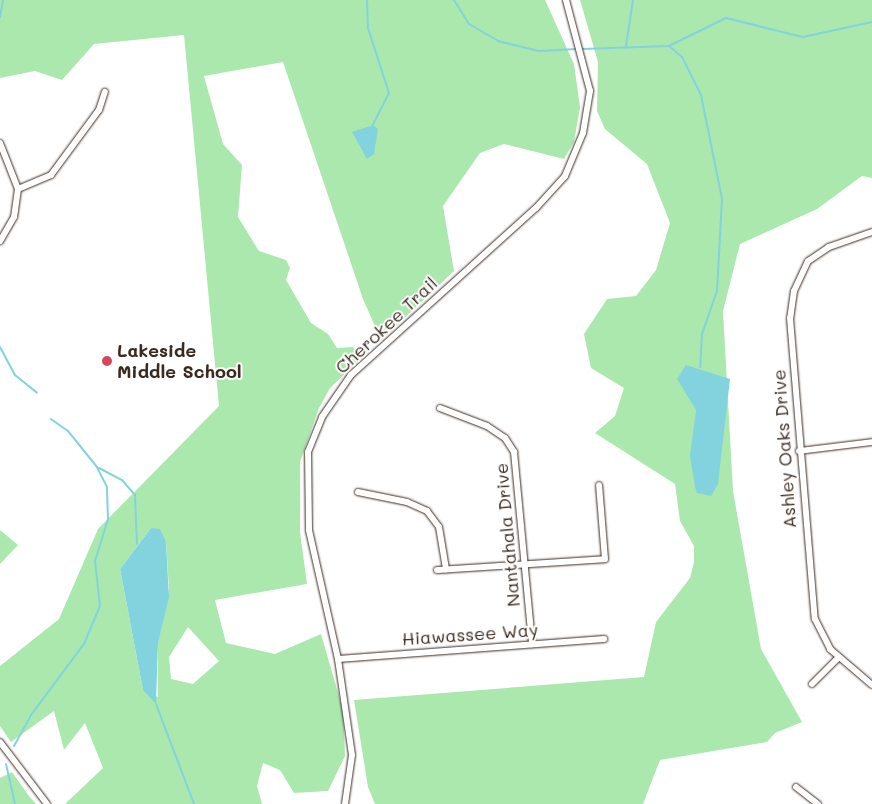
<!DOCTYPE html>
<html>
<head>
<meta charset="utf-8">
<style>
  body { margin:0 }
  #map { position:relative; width:872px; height:804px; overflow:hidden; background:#fff; font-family:Mali,sans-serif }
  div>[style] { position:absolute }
  .green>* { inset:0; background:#abe8ae }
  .water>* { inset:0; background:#83d3de }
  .stream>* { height:2px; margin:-1px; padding:0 1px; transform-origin:1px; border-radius:1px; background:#83d3de }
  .roads { filter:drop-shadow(0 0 1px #3b2a1e) drop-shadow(0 0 1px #3b2a1e) }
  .minor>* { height:6px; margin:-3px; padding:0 3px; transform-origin:3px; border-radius:3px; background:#fff }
  .dots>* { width:14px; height:14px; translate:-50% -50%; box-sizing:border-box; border:2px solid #fff; border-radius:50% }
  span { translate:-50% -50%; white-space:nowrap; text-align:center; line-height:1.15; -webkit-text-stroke:4px #fff; paint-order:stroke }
  .street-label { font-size:18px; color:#3b2a1e }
  .poi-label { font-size:18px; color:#3b2a1e; font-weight:700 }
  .left { translate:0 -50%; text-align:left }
</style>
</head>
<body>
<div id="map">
  <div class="green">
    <div style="clip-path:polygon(evenodd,0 0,545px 0,574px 64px,580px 107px,574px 142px,564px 159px,504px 144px,480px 153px,443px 206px,454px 271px,381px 340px,363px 299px,283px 62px,204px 76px,223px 144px,242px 165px,238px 217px,259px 251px,286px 260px,290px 268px,286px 280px,311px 323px,328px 334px,337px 348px,353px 347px,358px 353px,357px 362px,330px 388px,319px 408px,300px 462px,300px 532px,307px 584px,215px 600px,226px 643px,275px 654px,321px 634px,343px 710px,345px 756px,328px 791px,294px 793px,280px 770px,263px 763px,257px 786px,262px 804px,65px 804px,103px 768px,85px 723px,64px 750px,54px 711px,11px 742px,0 726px,0 666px,59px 619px,98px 529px,219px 406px,184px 35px,94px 44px,62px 80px,35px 71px,0 78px,0 0,151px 528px,166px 542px,169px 589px,158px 643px,158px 697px,143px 690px,120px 569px,151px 528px,0 0,188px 627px,219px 661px,193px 684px,171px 679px,169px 657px,188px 627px)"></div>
    <div style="clip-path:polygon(580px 0,872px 0,872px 178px,862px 176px,817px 209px,740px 244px,723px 311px,733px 491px,761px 649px,802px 722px,775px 733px,767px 742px,660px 760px,643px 804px,375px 804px,368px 787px,354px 700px,644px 677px,656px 622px,690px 578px,694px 562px,694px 546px,680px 521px,675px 484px,595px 433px,615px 416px,624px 388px,591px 368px,584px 334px,607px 299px,636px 296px,656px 270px,670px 223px,647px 164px,605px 129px,597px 111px,598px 62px)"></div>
    <div style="clip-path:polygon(0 530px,18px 545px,0 564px)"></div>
    <div style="clip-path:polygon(12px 772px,29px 796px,36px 804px,0 804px,0 778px)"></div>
  </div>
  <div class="water">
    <div style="clip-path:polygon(373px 125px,378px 129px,374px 154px,367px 159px,352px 132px)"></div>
    <div style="clip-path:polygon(686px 365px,730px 379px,718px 484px,711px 496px,697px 493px,695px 487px,690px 456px,696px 410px,677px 379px)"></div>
    <div style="clip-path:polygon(151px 528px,160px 529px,166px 542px,169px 597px,158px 643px,156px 704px,143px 690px,120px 569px)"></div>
  </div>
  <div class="stream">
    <div style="left:367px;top:0;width:28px;rotate:88deg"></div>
    <div style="left:368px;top:28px;width:68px;rotate:72.1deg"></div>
    <div style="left:389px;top:93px;width:36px;rotate:117deg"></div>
    <div style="left:454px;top:0;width:28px;rotate:58deg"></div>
    <div style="left:469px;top:24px;width:34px;rotate:30deg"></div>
    <div style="left:498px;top:41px;width:42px;rotate:13.7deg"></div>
    <div style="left:539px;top:51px;width:38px;rotate:-3deg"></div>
    <div style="left:0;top:17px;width:17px;rotate:-80deg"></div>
    <div style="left:626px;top:46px;width:47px;rotate:-81.3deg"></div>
    <div style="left:669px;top:46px;width:17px;rotate:40deg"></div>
    <div style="left:682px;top:57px;width:42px;rotate:63.4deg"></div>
    <div style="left:701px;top:95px;width:106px;rotate:78.6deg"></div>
    <div style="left:722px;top:199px;width:92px;rotate:93.1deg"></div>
    <div style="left:717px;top:291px;width:46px;rotate:109.2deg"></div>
    <div style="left:702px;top:334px;width:33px;rotate:93deg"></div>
    <div style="left:582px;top:49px;width:87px;rotate:-2deg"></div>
    <div style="left:669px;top:46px;width:64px;rotate:-26.2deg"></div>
    <div style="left:726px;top:18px;width:79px;rotate:13.9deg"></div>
    <div style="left:803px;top:37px;width:71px;rotate:-12.3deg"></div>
    <div style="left:0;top:347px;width:32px;rotate:62deg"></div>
    <div style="left:15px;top:375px;width:28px;rotate:39deg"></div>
    <div style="left:99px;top:468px;width:26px;rotate:28deg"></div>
    <div style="left:122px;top:480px;width:20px;rotate:49deg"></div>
    <div style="left:135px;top:495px;width:49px;rotate:87.7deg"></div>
    <div style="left:156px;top:704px;width:107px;rotate:69.2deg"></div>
    <div style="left:14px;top:746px;width:35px;rotate:-61deg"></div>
    <div style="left:31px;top:715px;width:89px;rotate:-53.3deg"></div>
    <div style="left:84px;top:644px;width:41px;rotate:-67.2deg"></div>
    <div style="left:100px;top:606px;width:45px;rotate:-96.3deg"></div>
    <div style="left:95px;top:561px;width:44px;rotate:-72.8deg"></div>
    <div style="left:108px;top:519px;width:32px;rotate:-92deg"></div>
    <div style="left:107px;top:487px;width:22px;rotate:-117deg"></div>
    <div style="left:97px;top:467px;width:46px;rotate:-128.9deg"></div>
    <div style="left:68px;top:431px;width:21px;rotate:-145deg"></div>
    <div style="left:6px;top:764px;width:41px;rotate:77.3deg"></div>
  </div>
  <div class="roads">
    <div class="minor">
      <div style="left:0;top:143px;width:49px;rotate:68.6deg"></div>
      <div style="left:18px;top:189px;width:28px;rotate:98deg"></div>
      <div style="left:14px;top:217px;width:28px;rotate:120deg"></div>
      <div style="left:18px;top:189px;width:36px;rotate:-23deg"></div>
      <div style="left:51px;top:175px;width:81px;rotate:-53.6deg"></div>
      <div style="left:99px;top:110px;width:19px;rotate:-72deg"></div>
      <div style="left:872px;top:232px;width:46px;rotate:160.8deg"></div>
      <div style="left:829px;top:247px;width:25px;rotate:146deg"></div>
      <div style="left:808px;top:261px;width:33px;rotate:115deg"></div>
      <div style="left:794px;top:291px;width:27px;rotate:98deg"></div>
      <div style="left:790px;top:318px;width:302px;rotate:85.3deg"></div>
      <div style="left:815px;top:619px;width:34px;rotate:63deg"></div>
      <div style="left:830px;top:649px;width:55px;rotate:40.6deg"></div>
      <div style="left:440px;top:408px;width:50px;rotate:21deg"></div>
      <div style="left:487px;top:426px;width:22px;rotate:34deg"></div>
      <div style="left:505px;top:438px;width:17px;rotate:57deg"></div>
      <div style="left:514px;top:452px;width:193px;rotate:84.6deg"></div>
      <div style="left:799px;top:451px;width:74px;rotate:-7deg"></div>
      <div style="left:358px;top:492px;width:50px;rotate:11.5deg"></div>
      <div style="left:407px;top:502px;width:22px;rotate:24deg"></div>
      <div style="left:427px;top:511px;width:20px;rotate:53deg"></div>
      <div style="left:439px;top:527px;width:43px;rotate:80.5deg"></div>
      <div style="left:437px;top:570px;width:168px;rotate:-3.7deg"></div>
      <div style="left:605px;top:559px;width:74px;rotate:-94.6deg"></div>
      <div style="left:338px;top:659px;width:267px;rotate:-4.3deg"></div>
      <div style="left:812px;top:684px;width:37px;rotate:-45deg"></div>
      <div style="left:0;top:742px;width:78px;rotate:52.8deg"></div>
      <div style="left:796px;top:787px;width:28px;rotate:38deg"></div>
      <div style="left:345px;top:804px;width:49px;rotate:-81.9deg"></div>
      <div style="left:352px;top:755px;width:97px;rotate:-98.3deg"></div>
      <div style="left:338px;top:659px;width:132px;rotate:-102.7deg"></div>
      <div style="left:309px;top:530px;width:78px;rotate:-90.7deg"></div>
      <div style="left:308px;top:452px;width:38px;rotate:-68deg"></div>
      <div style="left:322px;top:417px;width:51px;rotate:-55.4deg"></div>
      <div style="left:351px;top:375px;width:249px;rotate:-42.1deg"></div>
      <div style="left:536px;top:208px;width:43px;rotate:-47.8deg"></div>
      <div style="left:565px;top:176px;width:47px;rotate:-67.3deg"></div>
      <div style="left:583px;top:133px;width:43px;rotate:-80.5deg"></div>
      <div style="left:590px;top:91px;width:94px;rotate:-104.8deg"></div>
    </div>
  </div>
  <div class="dots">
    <div style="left:107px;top:361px;background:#d1495b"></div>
  </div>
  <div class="street-label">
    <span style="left:386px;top:325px;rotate:-43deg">Cherokee Trail</span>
    <span style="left:784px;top:449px;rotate:-94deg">Ashley Oaks Drive</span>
    <span style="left:507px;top:535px;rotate:-95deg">Nantahala Drive</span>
    <span style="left:470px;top:634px;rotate:-4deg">Hiawassee Way</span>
  </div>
  <div class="poi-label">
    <span class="left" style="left:117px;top:361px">Lakeside<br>Middle School</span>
  </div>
</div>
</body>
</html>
